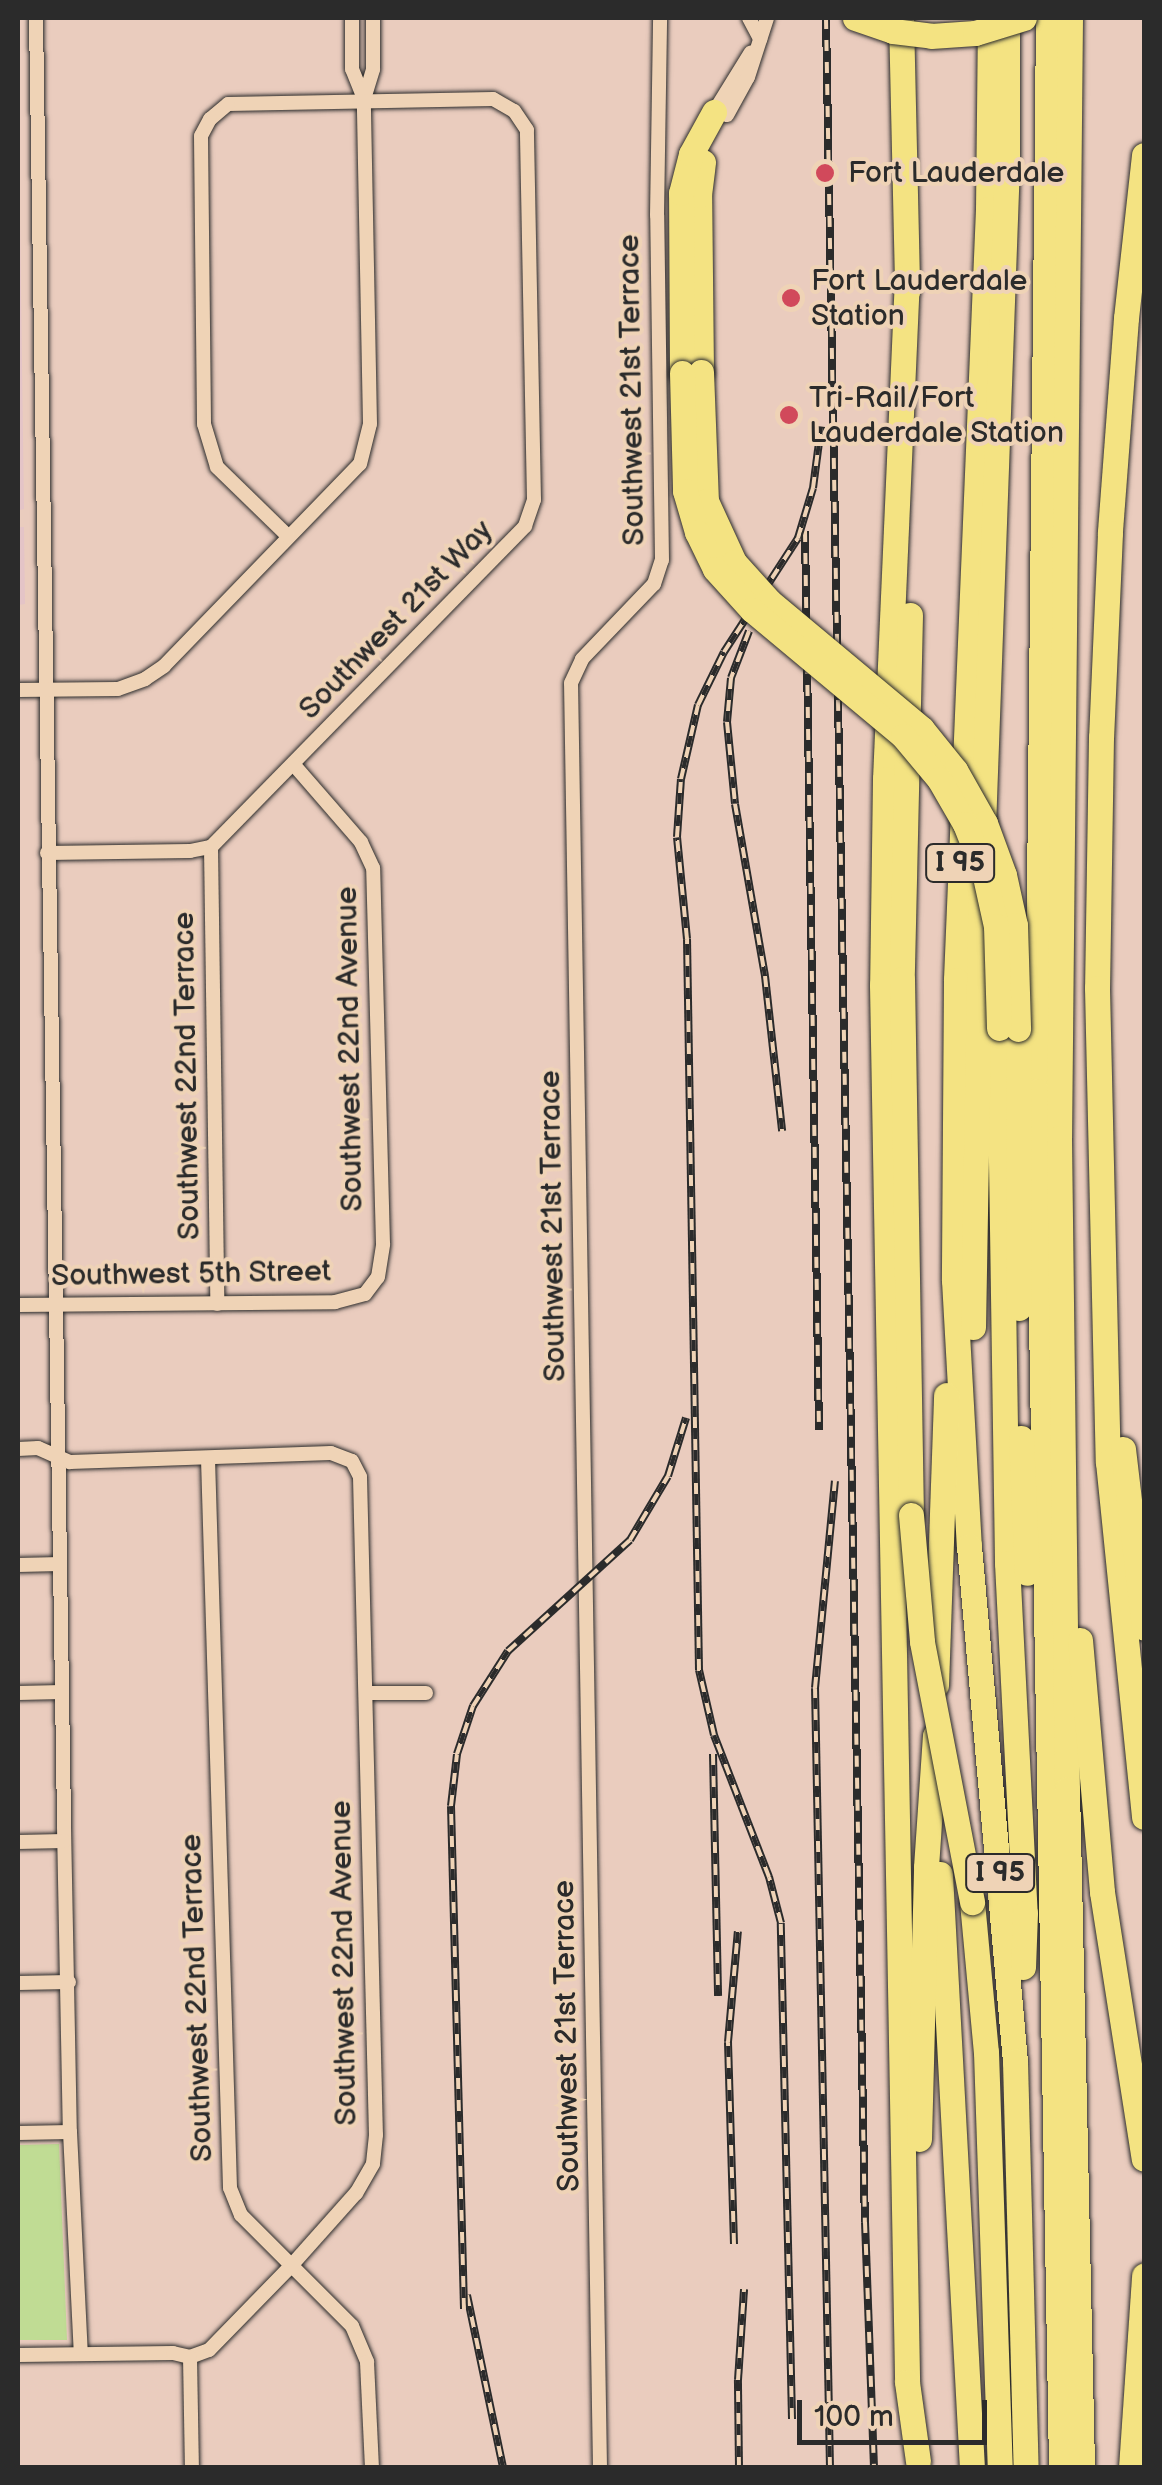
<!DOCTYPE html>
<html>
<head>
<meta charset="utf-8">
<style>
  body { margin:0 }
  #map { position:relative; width:1162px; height:2485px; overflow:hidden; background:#eaccbe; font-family:"Balsamiq Sans",sans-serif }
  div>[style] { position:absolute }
  .built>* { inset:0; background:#e4c4c7 }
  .green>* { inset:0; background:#c0dc94 }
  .roads { filter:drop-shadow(0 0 2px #2b2b2b) drop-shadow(0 0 2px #2b2b2b) }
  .minor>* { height:14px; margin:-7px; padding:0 7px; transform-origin:7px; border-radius:7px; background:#efd3b6 }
  .motorway>* { height:25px; margin:-12.5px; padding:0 12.5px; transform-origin:12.5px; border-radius:12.5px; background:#f4e382 }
  .rail>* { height:8px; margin-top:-4px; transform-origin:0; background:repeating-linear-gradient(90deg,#efd3b6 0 11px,#2b2b2b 0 22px); box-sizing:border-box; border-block:2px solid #2b2b2b }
  .bridges { filter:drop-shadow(0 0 2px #2b2b2b) drop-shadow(0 0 2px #2b2b2b) }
  .motorway-bridge>* { height:25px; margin:-12.5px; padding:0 12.5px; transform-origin:12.5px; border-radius:12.5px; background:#f4e382 }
  .dots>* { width:28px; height:28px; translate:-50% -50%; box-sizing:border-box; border:5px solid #efd3b6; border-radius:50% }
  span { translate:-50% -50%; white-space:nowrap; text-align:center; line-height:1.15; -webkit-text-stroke:8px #efd3b6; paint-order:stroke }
  .shield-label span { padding:2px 8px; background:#efd3b6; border:2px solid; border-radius:8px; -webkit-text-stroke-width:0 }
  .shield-label { font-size:28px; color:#2b2b2b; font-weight:700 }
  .poi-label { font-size:30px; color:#2b2b2b }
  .left { translate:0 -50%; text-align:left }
  .street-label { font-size:30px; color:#2b2b2b }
  .frame { position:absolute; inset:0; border:20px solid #2b2b2b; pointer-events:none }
  .scale { position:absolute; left:797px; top:2400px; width:190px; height:45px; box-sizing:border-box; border:5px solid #2b2b2b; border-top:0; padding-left:12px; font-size:30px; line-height:35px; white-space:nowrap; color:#2b2b2b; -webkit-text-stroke:8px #efd3b6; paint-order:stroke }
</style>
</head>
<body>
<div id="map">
  <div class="built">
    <div style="clip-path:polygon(18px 72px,24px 509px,20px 510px,20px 527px,24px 527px,25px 604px,18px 605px)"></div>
  </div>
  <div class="green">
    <div style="clip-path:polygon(59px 2144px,67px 2340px,18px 2340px,18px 2145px)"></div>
  </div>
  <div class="roads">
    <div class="minor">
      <div style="left:36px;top:18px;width:1809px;rotate:89.11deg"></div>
      <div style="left:64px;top:1827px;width:305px;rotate:88.9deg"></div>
      <div style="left:70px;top:2132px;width:221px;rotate:87.2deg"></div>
      <div style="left:352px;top:18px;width:51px;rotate:90deg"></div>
      <div style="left:352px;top:69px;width:32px;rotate:68deg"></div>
      <div style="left:749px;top:18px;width:24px;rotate:62deg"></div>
      <div style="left:714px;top:112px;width:70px;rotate:-58.3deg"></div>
      <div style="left:727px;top:115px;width:43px;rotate:-61.1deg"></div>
      <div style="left:748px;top:77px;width:62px;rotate:-72.1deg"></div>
      <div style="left:18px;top:690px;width:100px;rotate:-0.6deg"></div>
      <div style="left:118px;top:689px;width:29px;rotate:-20deg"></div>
      <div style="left:145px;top:679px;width:23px;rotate:-34deg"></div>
      <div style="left:164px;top:666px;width:281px;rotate:-45.9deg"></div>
      <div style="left:360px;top:464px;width:41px;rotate:-76deg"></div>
      <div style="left:370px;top:424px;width:325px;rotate:-91.1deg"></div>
      <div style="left:364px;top:99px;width:31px;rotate:-73deg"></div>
      <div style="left:373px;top:69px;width:51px;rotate:-90deg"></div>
      <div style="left:211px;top:847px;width:457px;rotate:89.2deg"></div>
      <div style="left:47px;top:853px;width:143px;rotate:-0.8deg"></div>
      <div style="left:190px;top:851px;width:21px;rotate:-11deg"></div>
      <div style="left:211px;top:847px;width:449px;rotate:-45.6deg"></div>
      <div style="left:525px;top:526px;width:28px;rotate:-71deg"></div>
      <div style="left:534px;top:500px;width:370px;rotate:-91.1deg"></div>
      <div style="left:527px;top:130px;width:23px;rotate:-124deg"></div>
      <div style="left:514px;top:111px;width:24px;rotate:-150deg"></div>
      <div style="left:493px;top:99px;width:265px;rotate:178.9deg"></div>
      <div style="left:228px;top:104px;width:23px;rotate:140deg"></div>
      <div style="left:210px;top:119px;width:19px;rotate:118deg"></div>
      <div style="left:201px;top:136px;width:288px;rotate:89.4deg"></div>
      <div style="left:204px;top:424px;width:45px;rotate:73.2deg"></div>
      <div style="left:217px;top:467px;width:99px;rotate:44.2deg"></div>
      <div style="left:18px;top:1305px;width:317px;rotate:-0.5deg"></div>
      <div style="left:335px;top:1302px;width:31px;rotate:-15deg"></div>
      <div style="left:365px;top:1294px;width:21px;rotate:-53deg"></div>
      <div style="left:378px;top:1277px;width:33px;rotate:-81deg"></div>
      <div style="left:383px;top:1244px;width:376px;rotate:-91.5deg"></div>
      <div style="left:373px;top:868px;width:29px;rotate:-115deg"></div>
      <div style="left:361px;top:842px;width:102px;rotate:-131deg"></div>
      <div style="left:18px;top:1449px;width:20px;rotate:-3deg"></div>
      <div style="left:38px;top:1448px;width:35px;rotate:24deg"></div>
      <div style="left:70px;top:1462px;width:261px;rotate:-2deg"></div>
      <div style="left:331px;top:1453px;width:22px;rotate:21deg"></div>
      <div style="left:352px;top:1461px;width:18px;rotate:63deg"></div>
      <div style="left:360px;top:1477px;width:658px;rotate:88.61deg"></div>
      <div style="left:376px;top:2135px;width:29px;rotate:96deg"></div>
      <div style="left:373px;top:2164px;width:34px;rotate:120deg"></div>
      <div style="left:356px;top:2193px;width:99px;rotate:131.7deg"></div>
      <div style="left:290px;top:2267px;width:116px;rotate:134.3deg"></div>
      <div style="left:209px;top:2350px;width:20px;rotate:160deg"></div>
      <div style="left:190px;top:2357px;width:111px;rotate:89deg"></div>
      <div style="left:208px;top:1459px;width:729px;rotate:88.27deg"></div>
      <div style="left:230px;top:2188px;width:29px;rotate:68deg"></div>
      <div style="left:241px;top:2215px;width:157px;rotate:45deg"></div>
      <div style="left:352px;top:2326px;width:39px;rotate:67deg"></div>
      <div style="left:367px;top:2362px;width:106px;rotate:87.3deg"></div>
      <div style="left:18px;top:1565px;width:42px;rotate:-1.4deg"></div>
      <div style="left:18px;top:1693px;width:44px;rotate:-1.3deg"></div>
      <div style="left:366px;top:1693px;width:60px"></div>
      <div style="left:18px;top:1842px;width:46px;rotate:-1.2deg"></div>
      <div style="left:18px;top:1983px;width:51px;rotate:-1.1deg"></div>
      <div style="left:18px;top:2133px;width:52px;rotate:-1.1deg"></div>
      <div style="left:18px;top:2355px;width:155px;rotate:-0.7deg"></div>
      <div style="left:173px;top:2353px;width:17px;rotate:13deg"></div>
      <div style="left:600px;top:2468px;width:1785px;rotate:-90.93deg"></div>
      <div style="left:571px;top:683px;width:26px;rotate:-65deg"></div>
      <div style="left:582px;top:659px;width:104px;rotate:-46.2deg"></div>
      <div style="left:654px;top:584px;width:25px;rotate:-72deg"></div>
      <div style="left:662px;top:560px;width:345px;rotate:-90.8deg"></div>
      <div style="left:657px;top:215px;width:197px;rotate:-89.1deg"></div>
    </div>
    <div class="motorway">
      <div style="left:901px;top:18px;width:273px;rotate:88.7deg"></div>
      <div style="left:990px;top:18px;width:191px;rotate:90.6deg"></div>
      <div style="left:988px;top:209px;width:772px;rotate:92.38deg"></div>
      <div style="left:956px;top:980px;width:300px;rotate:90.4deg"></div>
      <div style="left:954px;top:1280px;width:266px;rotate:86.8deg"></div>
      <div style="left:969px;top:1546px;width:517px;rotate:84.9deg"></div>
      <div style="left:1015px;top:2061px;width:407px;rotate:88.5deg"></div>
      <div style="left:1048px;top:18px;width:1073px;rotate:90.59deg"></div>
      <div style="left:1037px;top:1091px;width:1377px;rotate:89deg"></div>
      <div style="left:1070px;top:18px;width:1120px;rotate:90.56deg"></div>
      <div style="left:1059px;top:1138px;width:651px;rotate:89.3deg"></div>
      <div style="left:1067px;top:1789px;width:679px;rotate:88.73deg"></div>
      <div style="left:1144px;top:155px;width:164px;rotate:96.3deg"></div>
      <div style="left:1126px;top:318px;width:216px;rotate:94.3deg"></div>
      <div style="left:1110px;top:533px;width:204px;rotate:92.5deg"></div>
      <div style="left:1101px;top:737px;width:251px;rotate:90.9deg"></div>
      <div style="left:1097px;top:988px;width:474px;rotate:88.7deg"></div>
      <div style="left:1108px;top:1462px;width:357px;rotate:84.2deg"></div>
      <div style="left:907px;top:277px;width:502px;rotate:92.51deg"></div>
      <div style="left:885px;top:779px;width:206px;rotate:90.8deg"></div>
      <div style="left:882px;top:985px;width:1397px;rotate:88.97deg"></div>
      <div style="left:907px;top:2382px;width:80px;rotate:82.1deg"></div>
      <div style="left:701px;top:372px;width:177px;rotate:-90.6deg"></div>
      <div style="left:699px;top:195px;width:33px;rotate:-83deg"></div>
      <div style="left:682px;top:373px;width:180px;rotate:-90.3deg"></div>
      <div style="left:681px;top:193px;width:40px;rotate:-75.6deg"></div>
      <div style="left:691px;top:154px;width:48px;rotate:-61.3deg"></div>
      <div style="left:910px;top:615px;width:364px;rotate:91.3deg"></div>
      <div style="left:902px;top:979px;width:536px;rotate:89.04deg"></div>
      <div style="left:983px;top:827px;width:665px;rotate:-87.93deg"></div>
      <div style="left:1007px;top:162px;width:144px;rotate:-90deg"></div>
      <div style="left:999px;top:1028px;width:535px;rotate:89.14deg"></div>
      <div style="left:1007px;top:1563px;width:350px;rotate:87.1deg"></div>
      <div style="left:1025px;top:1913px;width:54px;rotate:92.1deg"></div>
      <div style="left:1018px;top:1029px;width:279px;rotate:89.8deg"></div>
      <div style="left:973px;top:1327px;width:445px;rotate:-89deg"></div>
      <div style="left:1021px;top:1438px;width:135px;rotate:87.5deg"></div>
      <div style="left:1123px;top:1449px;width:180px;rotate:83.3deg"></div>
      <div style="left:1080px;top:1640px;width:253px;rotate:85deg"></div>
      <div style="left:1102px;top:1892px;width:270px;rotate:81.1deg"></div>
      <div style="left:936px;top:1685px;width:290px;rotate:-88deg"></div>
      <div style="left:940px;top:1874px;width:595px;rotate:86.92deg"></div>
      <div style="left:972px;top:1902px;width:151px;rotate:84.7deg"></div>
      <div style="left:986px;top:2052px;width:416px;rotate:88.1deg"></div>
      <div style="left:919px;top:2139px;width:272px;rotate:-88.5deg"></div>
      <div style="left:926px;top:1867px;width:132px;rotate:-86.1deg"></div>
      <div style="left:1131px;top:2468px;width:193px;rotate:-86.1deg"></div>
    </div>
  </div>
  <div class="rail">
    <div style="left:826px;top:18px;width:2204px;rotate:88.99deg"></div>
    <div style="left:865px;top:2222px;width:246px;rotate:87.9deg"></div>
    <div style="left:805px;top:531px;width:899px;rotate:89.11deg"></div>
    <div style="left:749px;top:631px;width:50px;rotate:111deg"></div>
    <div style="left:731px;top:678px;width:44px;rotate:95.2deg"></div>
    <div style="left:727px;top:722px;width:82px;rotate:84.4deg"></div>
    <div style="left:735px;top:804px;width:175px;rotate:80.1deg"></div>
    <div style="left:765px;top:976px;width:156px;rotate:83.7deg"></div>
    <div style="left:713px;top:1754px;width:242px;rotate:88.8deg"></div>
    <div style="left:734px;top:2244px;width:202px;rotate:-91.7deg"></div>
    <div style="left:728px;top:2042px;width:111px;rotate:-84.9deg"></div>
    <div style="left:467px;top:2295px;width:177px;rotate:78.2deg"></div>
    <div style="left:464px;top:2309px;width:503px;rotate:-91.48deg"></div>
    <div style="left:451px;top:1806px;width:52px;rotate:-83.4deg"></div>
    <div style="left:457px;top:1754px;width:51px;rotate:-71.6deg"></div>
    <div style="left:473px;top:1706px;width:65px;rotate:-57.5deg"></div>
    <div style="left:508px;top:1651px;width:165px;rotate:-42.3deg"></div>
    <div style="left:630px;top:1540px;width:74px;rotate:-59.3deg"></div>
    <div style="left:668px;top:1476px;width:61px;rotate:-72.8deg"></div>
    <div style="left:792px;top:2419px;width:496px;rotate:-91.3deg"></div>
    <div style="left:781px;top:1923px;width:48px;rotate:-104.6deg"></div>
    <div style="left:769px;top:1877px;width:152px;rotate:-111.2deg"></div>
    <div style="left:714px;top:1735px;width:67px;rotate:-103deg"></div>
    <div style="left:699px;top:1670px;width:731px;rotate:-90.94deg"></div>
    <div style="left:687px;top:939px;width:102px;rotate:-95.6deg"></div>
    <div style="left:677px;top:837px;width:58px;rotate:-86.1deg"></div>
    <div style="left:681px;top:779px;width:76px;rotate:-77.1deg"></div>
    <div style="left:698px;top:705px;width:59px;rotate:-63.9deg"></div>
    <div style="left:724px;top:652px;width:136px;rotate:-57deg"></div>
    <div style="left:798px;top:538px;width:52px;rotate:-73.3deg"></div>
    <div style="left:813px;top:488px;width:62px;rotate:-82.5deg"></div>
    <div style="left:739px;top:2468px;width:88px;rotate:-90.7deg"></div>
    <div style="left:738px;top:2380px;width:91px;rotate:-86.2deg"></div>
    <div style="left:830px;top:2468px;width:780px;rotate:-91.1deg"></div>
    <div style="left:815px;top:1688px;width:208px;rotate:-84.5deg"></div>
  </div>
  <div class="bridges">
    <div class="motorway-bridge">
      <div style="left:855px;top:18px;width:40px;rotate:18.9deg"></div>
      <div style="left:893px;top:31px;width:38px;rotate:7deg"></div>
      <div style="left:931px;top:36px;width:44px;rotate:-3.9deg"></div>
      <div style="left:975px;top:33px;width:51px;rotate:-17deg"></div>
      <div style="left:701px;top:372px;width:129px;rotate:87.8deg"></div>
      <div style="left:706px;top:501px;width:67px;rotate:65.3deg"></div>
      <div style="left:734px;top:562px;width:52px;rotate:48.1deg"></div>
      <div style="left:769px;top:601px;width:199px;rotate:39.9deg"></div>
      <div style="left:922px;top:729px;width:53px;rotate:51.2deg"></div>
      <div style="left:955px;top:770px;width:61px;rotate:60.5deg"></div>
      <div style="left:985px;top:823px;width:55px;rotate:69.9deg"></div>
      <div style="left:1004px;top:875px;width:51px;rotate:77.6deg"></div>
      <div style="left:1015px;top:925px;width:104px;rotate:88.3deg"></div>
      <div style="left:682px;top:373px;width:118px;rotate:88.5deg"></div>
      <div style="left:685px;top:491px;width:43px;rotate:73.7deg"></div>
      <div style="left:697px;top:532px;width:41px;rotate:64.1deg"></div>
      <div style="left:715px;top:569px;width:55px;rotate:47.9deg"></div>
      <div style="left:752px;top:610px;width:197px;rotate:39.8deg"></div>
      <div style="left:903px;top:736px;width:56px;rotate:50.1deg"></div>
      <div style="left:939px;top:779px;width:52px;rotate:60deg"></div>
      <div style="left:965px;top:824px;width:52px;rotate:68.4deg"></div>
      <div style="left:984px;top:872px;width:55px;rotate:77.5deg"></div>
      <div style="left:996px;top:926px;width:102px;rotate:88.3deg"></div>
      <div style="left:911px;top:1515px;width:127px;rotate:85deg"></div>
      <div style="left:922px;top:1642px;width:265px;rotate:79.1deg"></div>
    </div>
  </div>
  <div class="dots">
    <div style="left:825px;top:173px;background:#d1495b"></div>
    <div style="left:791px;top:298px;background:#d1495b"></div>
    <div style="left:789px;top:415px;background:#d1495b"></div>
  </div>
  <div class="shield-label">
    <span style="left:960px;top:863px">I 95</span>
    <span style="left:1000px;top:1873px">I 95</span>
  </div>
  <div class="poi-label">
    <span class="left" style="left:848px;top:173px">Fort Lauderdale</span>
    <span class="left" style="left:811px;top:298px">Fort Lauderdale<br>Station</span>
    <span class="left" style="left:809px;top:415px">Tri-Rail/Fort<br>Lauderdale Station</span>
  </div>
  <div class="street-label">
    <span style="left:632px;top:390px;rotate:-91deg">Southwest 21st Terrace</span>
    <span style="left:396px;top:620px;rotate:-46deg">Southwest 21st Way</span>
    <span style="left:350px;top:1049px;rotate:-91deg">Southwest 22nd Avenue</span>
    <span style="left:187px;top:1076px;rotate:-91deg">Southwest 22nd Terrace</span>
    <span style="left:553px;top:1226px;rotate:-91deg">Southwest 21st Terrace</span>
    <span style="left:191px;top:1274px;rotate:-1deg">Southwest 5th Street</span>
    <span style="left:344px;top:1963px;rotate:-91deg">Southwest 22nd Avenue</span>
    <span style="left:197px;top:1998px;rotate:-92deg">Southwest 22nd Terrace</span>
    <span style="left:567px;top:2036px;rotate:-91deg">Southwest 21st Terrace</span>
  </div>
  <div class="frame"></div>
  <div class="scale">100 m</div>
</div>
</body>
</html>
